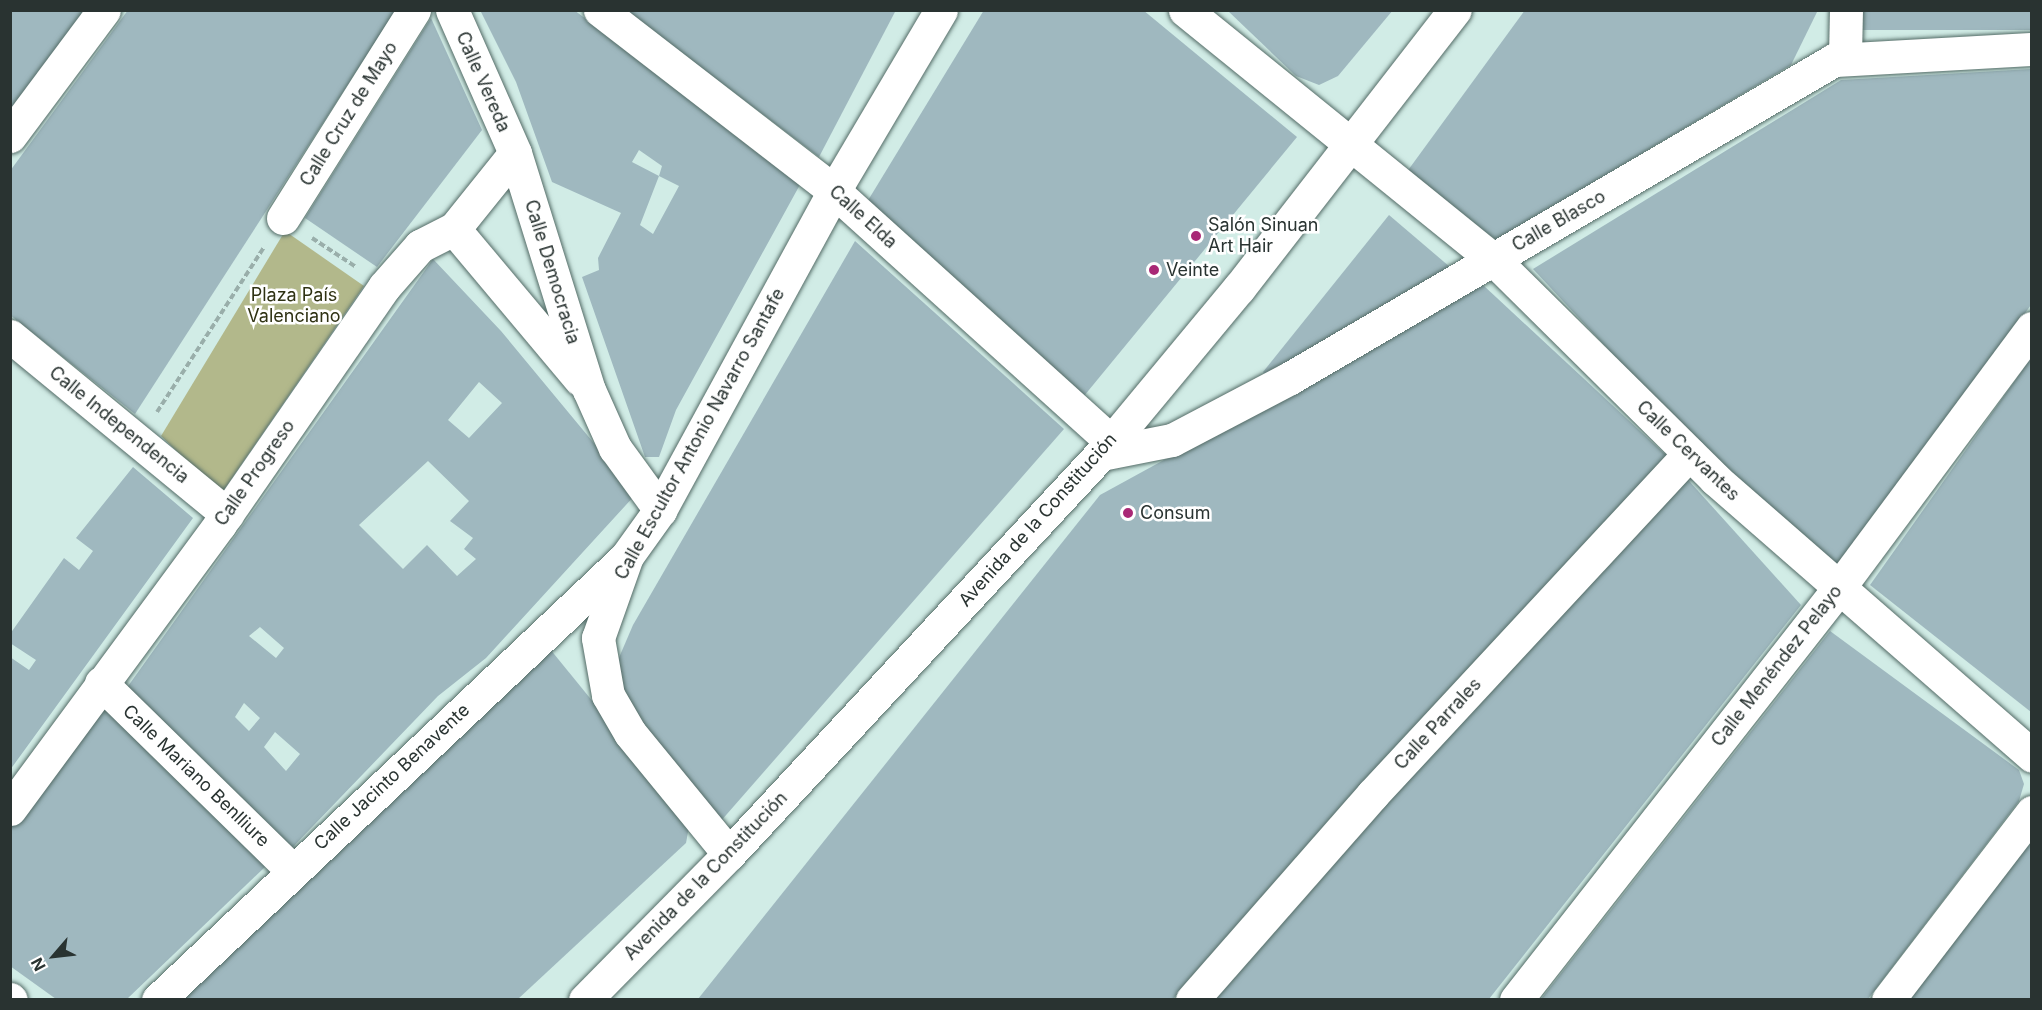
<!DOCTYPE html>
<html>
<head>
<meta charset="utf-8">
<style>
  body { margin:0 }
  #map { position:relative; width:2042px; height:1010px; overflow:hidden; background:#d1ece6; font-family:Inter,sans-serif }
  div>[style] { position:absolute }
  .green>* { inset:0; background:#b2b88b }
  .building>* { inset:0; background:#9fb8bf; transform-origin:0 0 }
  .path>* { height:4px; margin-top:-2px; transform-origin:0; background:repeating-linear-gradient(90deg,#99aeaa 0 6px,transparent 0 9px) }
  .roads { filter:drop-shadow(0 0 2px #536b66) drop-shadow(0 0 2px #536b66) }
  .minor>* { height:33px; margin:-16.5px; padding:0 16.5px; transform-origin:16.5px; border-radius:16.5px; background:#fff }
  .dots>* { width:16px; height:16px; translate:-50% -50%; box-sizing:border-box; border:3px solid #fff; border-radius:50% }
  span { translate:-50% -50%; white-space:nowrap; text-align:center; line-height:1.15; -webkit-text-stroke:5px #fff; paint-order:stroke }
  .street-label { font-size:18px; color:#293331 }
  .poi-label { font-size:18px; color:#293331 }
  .left { translate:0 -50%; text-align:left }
  .park-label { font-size:18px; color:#2f3213 }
  .frame { position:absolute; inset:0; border:12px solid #293331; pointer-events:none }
  .north { position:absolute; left:24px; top:926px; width:60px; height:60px; -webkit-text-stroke:4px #fff; paint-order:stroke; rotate:242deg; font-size:16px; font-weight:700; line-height:24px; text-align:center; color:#293331 }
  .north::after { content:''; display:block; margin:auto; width:21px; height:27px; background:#293331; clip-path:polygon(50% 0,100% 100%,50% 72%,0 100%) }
</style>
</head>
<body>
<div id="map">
  <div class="green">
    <div style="clip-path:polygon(285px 231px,364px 286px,221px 494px,161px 436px)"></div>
  </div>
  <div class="building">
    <div style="clip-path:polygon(10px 10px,89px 10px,10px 116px)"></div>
    <div style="clip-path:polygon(128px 10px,396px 10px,135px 414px,10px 315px,10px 171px)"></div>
    <div style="clip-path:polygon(evenodd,480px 10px,574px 10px,802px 181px,676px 410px,659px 457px,645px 457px,582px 277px,599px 270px,598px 258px,621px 213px,552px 182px,516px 82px,480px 10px,639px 150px,662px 166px,659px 176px,679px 186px,653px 234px,640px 225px,659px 176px,632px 162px,639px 150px)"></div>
    <div style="clip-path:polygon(625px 10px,896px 10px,819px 157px)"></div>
    <div style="clip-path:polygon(984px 10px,1143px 10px,1297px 137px,1084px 396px,867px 202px)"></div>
    <div style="clip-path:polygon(1227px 10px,1393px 10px,1338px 76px,1319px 85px,1296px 76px)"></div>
    <div style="clip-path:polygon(1525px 10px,1818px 10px,1791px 65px,1496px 240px,1406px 173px)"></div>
    <div style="left:1862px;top:10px;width:169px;height:20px"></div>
    <div style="clip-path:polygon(431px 18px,482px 130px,377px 267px,305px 218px)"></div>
    <div style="clip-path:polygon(2031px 69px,2031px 305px,1835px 569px,1723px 472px,1533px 269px,1841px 80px)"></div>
    <div style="clip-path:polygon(1389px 215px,1450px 267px,1273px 382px,1263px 372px)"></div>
    <div style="clip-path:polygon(855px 241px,1064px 429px,720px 822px,618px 692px,615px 667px,633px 625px)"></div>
    <div style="clip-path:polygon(evenodd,433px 259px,501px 331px,636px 494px,486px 658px,438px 696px,290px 850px,126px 689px,433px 259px,479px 382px,502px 403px,469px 438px,448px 420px,479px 382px,433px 259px,428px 461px,469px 501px,450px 521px,473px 538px,464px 549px,476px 559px,457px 576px,427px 545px,403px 569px,359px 525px,428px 461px,433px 259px,260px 627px,284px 648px,276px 658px,249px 636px,260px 627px,433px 259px,244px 703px,260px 718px,249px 731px,235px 717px,244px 703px,433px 259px,275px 732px,300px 754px,286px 771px,264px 747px,275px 732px)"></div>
    <div style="clip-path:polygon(1483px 285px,1667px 456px,1173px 999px,698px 999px,1100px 495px)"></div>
    <div style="clip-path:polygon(2031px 358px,2031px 712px,1870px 585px)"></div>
    <div style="clip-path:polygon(133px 467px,193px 518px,10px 770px,10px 657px,29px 670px,36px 660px,10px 643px,10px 634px,64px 558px,79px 570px,93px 551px,76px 538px)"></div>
    <div style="clip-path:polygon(1681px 472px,1801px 605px,1489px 999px,1203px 999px)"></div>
    <div style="clip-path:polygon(1830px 631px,2019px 770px,2024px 784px,2019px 801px,1868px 999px,1541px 999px)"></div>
    <div style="clip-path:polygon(550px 649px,690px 821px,686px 843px,518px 999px,184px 999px)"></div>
    <div style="clip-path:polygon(103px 707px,266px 866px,127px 999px,56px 999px,10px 966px,10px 827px)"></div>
    <div style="clip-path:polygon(2031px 834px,2031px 999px,1906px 999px)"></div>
  </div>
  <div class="path">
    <div style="left:312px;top:238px;width:53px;rotate:33.4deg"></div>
    <div style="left:157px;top:412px;width:197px;rotate:-57deg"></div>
  </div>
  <div class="roads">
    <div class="minor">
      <div style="left:452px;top:10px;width:156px;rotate:66.2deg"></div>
      <div style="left:515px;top:153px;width:248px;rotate:72.7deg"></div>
      <div style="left:589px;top:390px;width:64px;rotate:65.9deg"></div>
      <div style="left:615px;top:448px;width:77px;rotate:54deg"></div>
      <div style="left:600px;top:10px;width:296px;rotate:37.7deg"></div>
      <div style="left:834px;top:191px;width:373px;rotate:42.1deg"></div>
      <div style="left:1185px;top:10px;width:396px;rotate:39deg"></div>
      <div style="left:1493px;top:259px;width:313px;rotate:44.7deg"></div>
      <div style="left:1715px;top:479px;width:421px;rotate:41.1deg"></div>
      <div style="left:1845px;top:57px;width:47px;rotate:-88.8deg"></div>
      <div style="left:10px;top:136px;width:157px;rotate:-53.3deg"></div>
      <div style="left:283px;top:218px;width:246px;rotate:-57.8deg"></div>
      <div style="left:454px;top:229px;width:196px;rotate:50deg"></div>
      <div style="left:10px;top:336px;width:281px;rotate:39.4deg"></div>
      <div style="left:1101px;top:454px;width:72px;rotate:-11.2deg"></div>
      <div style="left:1172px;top:440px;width:133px;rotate:-27.7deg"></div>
      <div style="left:1290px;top:378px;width:630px;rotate:-30.31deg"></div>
      <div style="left:1834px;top:60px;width:198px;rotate:-3.2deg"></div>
      <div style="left:101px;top:683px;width:267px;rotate:44.4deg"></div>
      <div style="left:10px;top:809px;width:354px;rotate:-53.6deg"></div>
      <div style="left:220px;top:524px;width:288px;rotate:-55.3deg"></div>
      <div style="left:384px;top:287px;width:55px;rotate:-48.7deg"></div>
      <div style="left:420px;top:246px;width:38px;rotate:-27deg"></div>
      <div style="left:454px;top:229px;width:97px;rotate:-51.2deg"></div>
      <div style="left:729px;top:854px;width:156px;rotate:-129.3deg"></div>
      <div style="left:630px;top:733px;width:44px;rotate:-120.1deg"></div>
      <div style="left:608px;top:695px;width:58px;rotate:-100deg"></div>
      <div style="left:598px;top:638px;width:87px;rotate:-70.5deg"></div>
      <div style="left:627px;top:556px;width:57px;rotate:-54.3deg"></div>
      <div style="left:660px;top:510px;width:363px;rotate:-61.4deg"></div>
      <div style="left:834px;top:191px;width:210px;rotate:-59.4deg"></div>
      <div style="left:10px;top:999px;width:1px;rotate:45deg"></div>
      <div style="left:158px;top:1000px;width:639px;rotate:-43.41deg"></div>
      <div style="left:585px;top:1000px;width:205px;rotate:-45.4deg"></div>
      <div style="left:729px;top:854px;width:546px;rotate:-47.08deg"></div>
      <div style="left:1101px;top:454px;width:216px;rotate:-50.3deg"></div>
      <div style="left:1239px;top:288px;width:352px;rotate:-52.2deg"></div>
      <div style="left:1192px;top:1000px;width:273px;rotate:-48.7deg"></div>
      <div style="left:1372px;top:795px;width:466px;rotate:-47.1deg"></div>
      <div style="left:1516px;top:1000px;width:522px;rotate:-51.92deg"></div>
      <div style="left:1838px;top:589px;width:325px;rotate:-53.4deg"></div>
      <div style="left:1888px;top:1000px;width:237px;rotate:-52.5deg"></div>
    </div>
  </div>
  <div class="dots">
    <div style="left:1196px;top:236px;background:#a92876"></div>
    <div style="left:1154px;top:270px;background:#a92876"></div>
    <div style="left:1128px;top:513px;background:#a92876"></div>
  </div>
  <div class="street-label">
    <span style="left:483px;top:82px;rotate:66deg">Calle Vereda</span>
    <span style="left:349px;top:114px;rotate:-58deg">Calle Cruz de Mayo</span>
    <span style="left:863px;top:217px;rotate:42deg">Calle Elda</span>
    <span style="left:1559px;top:221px;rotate:-30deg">Calle Blasco</span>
    <span style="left:552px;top:272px;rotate:73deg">Calle Democracia</span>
    <span style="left:119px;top:425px;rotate:39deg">Calle Independencia</span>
    <span style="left:700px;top:434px;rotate:-61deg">Calle Escultor Antonio Navarro Santafe</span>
    <span style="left:1688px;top:451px;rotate:44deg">Calle Cervantes</span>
    <span style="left:255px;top:473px;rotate:-55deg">Calle Progreso</span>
    <span style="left:1038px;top:520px;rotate:-48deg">Avenida de la Constitución</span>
    <span style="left:1777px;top:666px;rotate:-52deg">Calle Menéndez Pelayo</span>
    <span style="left:1438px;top:724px;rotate:-47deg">Calle Parrales</span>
    <span style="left:196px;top:776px;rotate:44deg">Calle Mariano Benlliure</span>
    <span style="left:392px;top:777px;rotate:-43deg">Calle Jacinto Benavente</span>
    <span style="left:706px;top:876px;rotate:-46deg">Avenida de la Constitución</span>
  </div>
  <div class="poi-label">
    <span class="left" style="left:1208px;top:236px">Salón Sinuan<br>Art Hair</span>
    <span class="left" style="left:1166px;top:270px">Veinte</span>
    <span class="left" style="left:1140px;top:513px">Consum</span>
  </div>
  <div class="park-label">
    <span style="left:294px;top:306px">Plaza País<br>Valenciano</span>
  </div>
  <div class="frame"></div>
  <div class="north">N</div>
</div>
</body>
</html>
